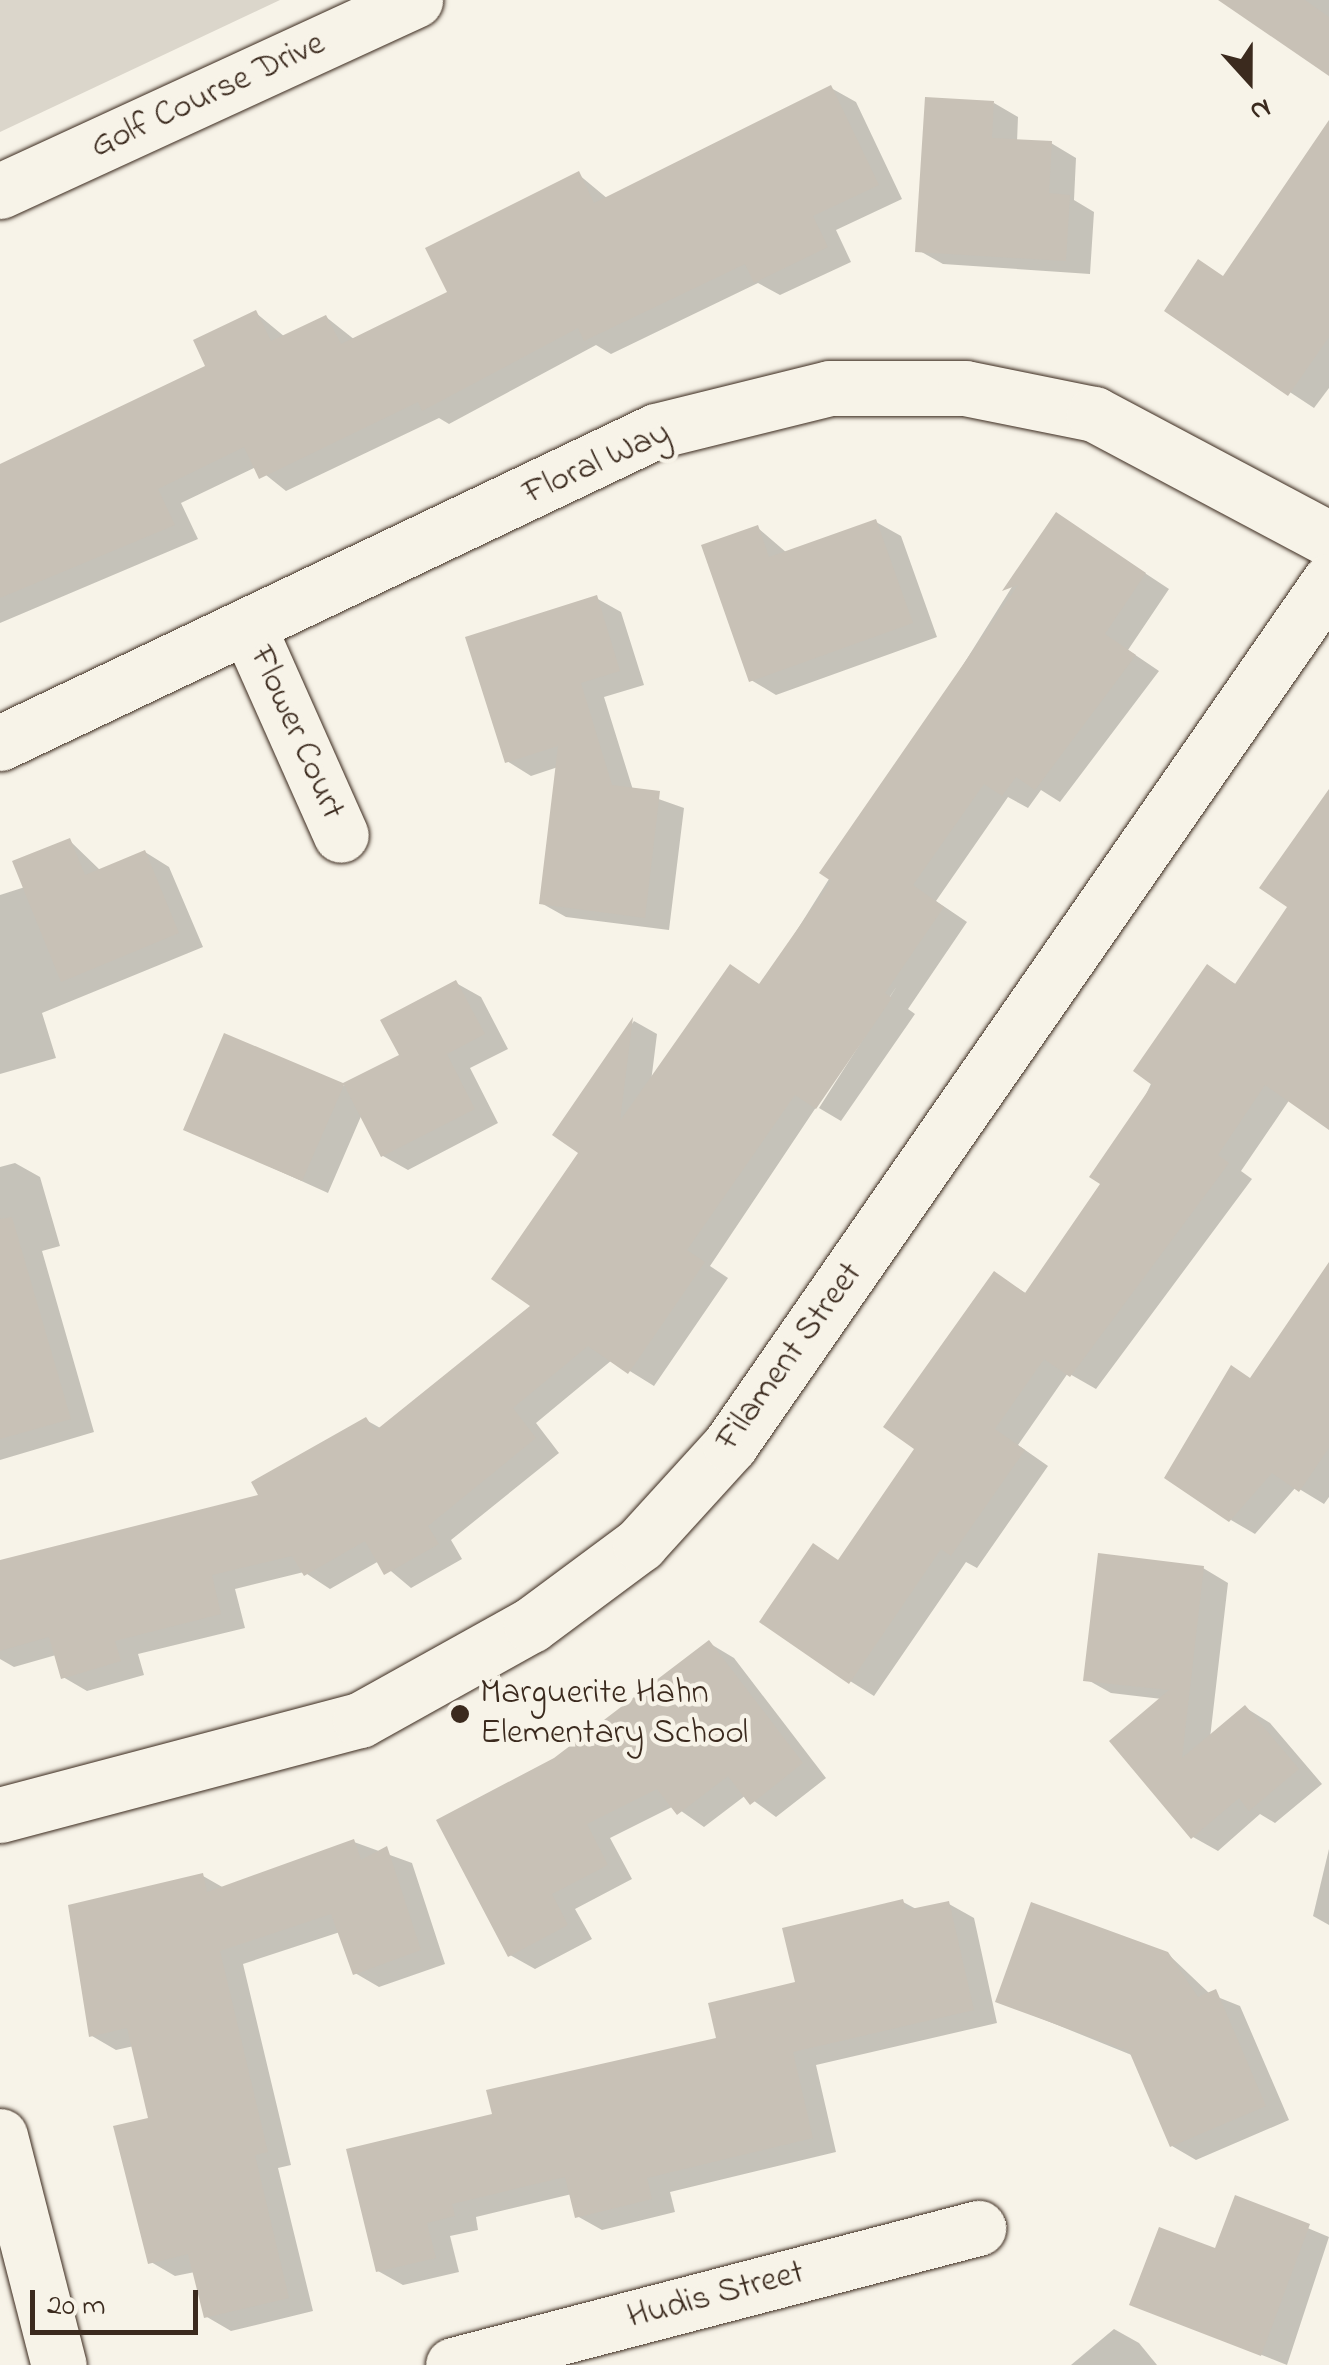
<!DOCTYPE html>
<html>
<head>
<meta charset="utf-8">
<style>
  body { margin:0 }
  #map { position:relative; width:1329px; height:2365px; overflow:hidden; background:#f7f3e8; font-family:"Indie Flower",sans-serif }
  div>[style] { position:absolute }
  .green>* { inset:0; background:#dbd6cb }
  .shadow>* { inset:0; background:#0003 }
  .building>* { inset:0; background:#c8c1b6 }
  .roads { filter:drop-shadow(0 0 2px #3b2a1e) drop-shadow(0 0 2px #3b2a1e) }
  .minor>* { height:55px; margin:-27.5px; padding:0 27.5px; transform-origin:27.5px; border-radius:27.5px; background:#f7f3e8 }
  .dots>* { width:28px; height:28px; translate:-50% -50%; box-sizing:border-box; border:5px solid #f7f3e8; border-radius:50% }
  span { translate:-50% -50%; white-space:nowrap; text-align:center; line-height:1.15; -webkit-text-stroke:9px #f7f3e8; paint-order:stroke }
  .street-label { font-size:35px; color:#3b2a1e }
  .poi-label { font-size:35px; color:#3b2a1e }
  .left { translate:0 -50%; text-align:left }
  .north { position:absolute; left:1199px; top:30px; width:100px; height:100px; -webkit-text-stroke:8px #f7f3e8; paint-order:stroke; rotate:159deg; font-size:28px; font-weight:700; line-height:40px; text-align:center; color:#3b2a1e }
  .north::after { content:''; display:block; margin:auto; width:35px; height:45px; background:#3b2a1e; clip-path:polygon(50% 0,100% 100%,50% 72%,0 100%) }
  .scale { position:absolute; left:30px; top:2290px; width:168px; height:45px; box-sizing:border-box; border:5px solid #3b2a1e; border-top:0; padding-left:12px; font-size:30px; line-height:35px; white-space:nowrap; color:#3b2a1e; -webkit-text-stroke:8px #f7f3e8; paint-order:stroke }
</style>
</head>
<body>
<div id="map">
  <div class="green">
    <div style="clip-path:polygon(0 0,280px 0,0 132px)"></div>
  </div>
  <div class="shadow">
    <div style="clip-path:polygon(1222px 0,1329px 0,1329px 72px)"></div>
    <div style="clip-path:polygon(831px 88px,856px 102px,902px 199px,836px 230px,851px 262px,780px 295px,758px 283px,611px 354px,596px 345px,449px 424px,439px 418px,286px 491px,256px 467px,181px 503px,198px 539px,0 623px,0 467px,209px 368px,256px 313px,285px 337px,326px 317px,355px 340px,450px 293px,578px 174px,608px 199px)"></div>
    <div style="clip-path:polygon(994px 103px,1018px 117px,1017px 142px,1051px 143px,1076px 158px,1074px 200px,1094px 212px,1090px 274px,943px 264px,918px 250px)"></div>
    <div style="clip-path:polygon(1329px 125px,1329px 388px,1314px 408px,1167px 311px,1225px 277px)"></div>
    <div style="clip-path:polygon(1057px 515px,1169px 589px,1128px 650px,1159px 671px,1060px 802px,1041px 790px,1028px 808px,1008px 797px,936px 901px,967px 922px,908px 1009px,915px 1014px,841px 1121px,819px 1108px,897px 986px,710px 1266px,728px 1278px,654px 1386px,612px 1360px,536px 1423px,559px 1453px,451px 1540px,462px 1559px,411px 1588px,379px 1561px,330px 1589px,304px 1572px,235px 1589px,245px 1628px,138px 1654px,144px 1675px,87px 1691px,63px 1677px,56px 1655px,14px 1667px,0 1659px,0 1564px,262px 1497px,366px 1420px,382px 1429px,534px 1306px,582px 1153px,555px 1135px,634px 1021px,657px 1034px,651px 1082px,731px 967px,762px 986px)"></div>
    <div style="clip-path:polygon(876px 522px,901px 536px,937px 637px,776px 695px,751px 680px,758px 528px,787px 553px)"></div>
    <div style="clip-path:polygon(596px 598px,621px 612px,644px 685px,604px 697px,633px 790px,684px 808px,669px 930px,566px 917px,541px 903px,558px 767px,531px 776px,507px 761px)"></div>
    <div style="clip-path:polygon(1329px 793px,1329px 1104px,1290px 1099px,1241px 1171px,1252px 1179px,1096px 1389px,1068px 1373px,1018px 1445px,1048px 1466px,977px 1568px,966px 1562px,874px 1696px,850px 1681px,840px 1561px,918px 1448px,994px 1274px,1027px 1294px,1103px 1184px,1207px 967px,1237px 985px,1291px 907px)"></div>
    <div style="clip-path:polygon(70px 841px,101px 871px,145px 852px,169px 867px,203px 947px,42px 1013px,56px 1058px,0 1074px,0 895px,25px 887px)"></div>
    <div style="clip-path:polygon(456px 983px,481px 997px,508px 1049px,470px 1068px,498px 1123px,408px 1170px,383px 1156px,362px 1114px,328px 1193px,187px 1129px,343px 1086px,402px 1056px)"></div>
    <div style="clip-path:polygon(15px 1163px,40px 1177px,60px 1246px,42px 1251px,94px 1432px,0 1460px,0 1167px)"></div>
    <div style="clip-path:polygon(1329px 1273px,1329px 1497px,1324px 1504px,1296px 1487px,1255px 1534px,1231px 1520px,1251px 1380px)"></div>
    <div style="clip-path:polygon(1203px 1568px,1228px 1583px,1210px 1738px,1246px 1708px,1270px 1723px,1322px 1784px,1275px 1823px,1260px 1814px,1218px 1851px,1193px 1837px,1162px 1699px,1111px 1693px,1086px 1679px)"></div>
    <div style="clip-path:polygon(709px 1643px,734px 1658px,826px 1778px,776px 1817px,746px 1795px,704px 1827px,674px 1806px,610px 1838px,632px 1879px,575px 1909px,592px 1939px,535px 1969px,510px 1955px,555px 1761px)"></div>
    <div style="clip-path:polygon(354px 1842px,412px 1863px,445px 1964px,379px 1987px,355px 1973px,340px 1932px,243px 1964px,291px 2165px,278px 2168px,313px 2311px,231px 2331px,207px 2317px,195px 2272px,175px 2276px,151px 2262px,151px 2119px,134px 2046px,116px 2050px,92px 2036px,203px 1876px,224px 1888px)"></div>
    <div style="clip-path:polygon(1329px 1849px,1329px 1925px,1313px 1916px)"></div>
    <div style="clip-path:polygon(903px 1902px,918px 1910px,949px 1904px,974px 1918px,997px 2023px,816px 2065px,836px 2152px,670px 2192px,675px 2212px,602px 2230px,577px 2216px,572px 2194px,476px 2217px,478px 2230px,450px 2236px,459px 2272px,403px 2285px,378px 2271px,495px 2116px,719px 2040px)"></div>
    <div style="clip-path:polygon(1169px 1955px,1210px 1994px,1240px 2006px,1289px 2120px,1196px 2160px,1172px 2146px,1134px 2056px,998px 2001px)"></div>
    <div style="clip-path:polygon(1236px 2198px,1329px 2237px,1287px 2365px,1132px 2304px,1216px 2251px)"></div>
    <div style="clip-path:polygon(1114px 2329px,1139px 2343px,1157px 2365px,1071px 2365px)"></div>
  </div>
  <div class="building">
    <div style="clip-path:polygon(1218px 0,1305px 0,1329px 17px,1329px 76px)"></div>
    <div style="clip-path:polygon(831px 85px,879px 185px,813px 216px,828px 247px,754px 283px,745px 264px,584px 341px,578px 328px,422px 411px,418px 402px,259px 479px,244px 447px,158px 489px,175px 525px,0 598px,0 464px,205px 366px,193px 340px,256px 310px,271px 341px,326px 315px,341px 344px,447px 292px,425px 248px,579px 171px,594px 203px)"></div>
    <div style="clip-path:polygon(925px 97px,994px 101px,992px 138px,1052px 141px,1049px 193px,1070px 195px,1066px 261px,915px 252px)"></div>
    <div style="clip-path:polygon(1329px 120px,1329px 337px,1288px 396px,1164px 311px,1198px 259px,1223px 276px)"></div>
    <div style="clip-path:polygon(1056px 512px,1146px 573px,1105px 634px,1136px 655px,1035px 790px,1016px 777px,1002px 796px,984px 784px,913px 885px,944px 907px,885px 993px,892px 998px,816px 1109px,795px 1095px,687px 1250px,705px 1262px,628px 1374px,588px 1346px,513px 1408px,536px 1438px,428px 1526px,439px 1544px,384px 1575px,365px 1541px,304px 1576px,292px 1556px,212px 1575px,221px 1614px,115px 1641px,121px 1661px,61px 1679px,49px 1637px,0 1651px,0 1560px,258px 1495px,251px 1482px,366px 1417px,375px 1431px,530px 1306px,491px 1279px,578px 1153px,552px 1135px,633px 1017px,620px 1121px,730px 964px,759px 984px,831px 881px,819px 873px,1018px 585px,1002px 591px)"></div>
    <div style="clip-path:polygon(876px 519px,913px 623px,749px 682px,701px 545px,758px 525px,769px 557px)"></div>
    <div style="clip-path:polygon(597px 595px,620px 671px,581px 683px,612px 785px,660px 791px,645px 918px,539px 904px,558px 746px,505px 763px,465px 637px)"></div>
    <div style="clip-path:polygon(1329px 789px,1329px 1130px,1265px 1085px,1218px 1155px,1229px 1163px,1070px 1377px,1044px 1359px,995px 1429px,1025px 1450px,951px 1556px,941px 1549px,849px 1684px,759px 1622px,813px 1543px,838px 1560px,914px 1449px,883px 1427px,994px 1271px,1025px 1293px,1100px 1184px,1089px 1177px,1152px 1085px,1133px 1071px,1207px 964px,1235px 984px,1287px 907px,1259px 888px)"></div>
    <div style="clip-path:polygon(70px 838px,85px 875px,145px 850px,179px 933px,61px 982px,12px 861px)"></div>
    <div style="clip-path:polygon(456px 980px,485px 1034px,447px 1054px,475px 1109px,381px 1157px,344px 1085px,302px 1181px,183px 1130px,224px 1033px,343px 1083px,399px 1055px,380px 1020px)"></div>
    <div style="clip-path:polygon(12px 1217px,71px 1419px,0 1439px,0 1219px)"></div>
    <div style="clip-path:polygon(1329px 1262px,1329px 1448px,1299px 1492px,1272px 1473px,1229px 1522px,1164px 1478px,1231px 1365px,1250px 1378px)"></div>
    <div style="clip-path:polygon(1098px 1553px,1204px 1566px,1182px 1758px,1245px 1705px,1299px 1769px,1249px 1811px,1239px 1798px,1191px 1839px,1109px 1741px,1169px 1690px,1083px 1681px)"></div>
    <div style="clip-path:polygon(709px 1640px,803px 1763px,750px 1805px,728px 1776px,677px 1815px,657px 1789px,587px 1824px,608px 1865px,552px 1894px,568px 1925px,508px 1957px,436px 1820px,554px 1758px)"></div>
    <div style="clip-path:polygon(354px 1839px,361px 1860px,387px 1846px,421px 1950px,353px 1975px,331px 1914px,220px 1951px,268px 2152px,255px 2155px,289px 2298px,204px 2318px,188px 2254px,148px 2264px,113px 2126px,148px 2118px,127px 2028px,89px 2037px,68px 1905px,203px 1873px,207px 1892px)"></div>
    <div style="clip-path:polygon(903px 1899px,906px 1910px,949px 1901px,974px 2010px,793px 2052px,813px 2138px,647px 2178px,652px 2199px,575px 2218px,565px 2177px,452px 2204px,455px 2216px,427px 2223px,436px 2258px,376px 2272px,346px 2149px,492px 2114px,486px 2090px,716px 2038px,708px 2003px,795px 1982px,782px 1928px)"></div>
    <div style="clip-path:polygon(1031px 1902px,1168px 1952px,1198px 1997px,1216px 1989px,1266px 2106px,1170px 2147px,1129px 2051px,995px 2002px)"></div>
    <div style="clip-path:polygon(1235px 2195px,1310px 2224px,1261px 2356px,1129px 2305px,1159px 2227px,1215px 2248px)"></div>
  </div>
  <div class="roads">
    <div class="minor">
      <div style="left:0;top:191px;width:457px;rotate:-24.7deg"></div>
      <div style="left:250px;top:631px;width:223px;rotate:66deg"></div>
      <div style="left:0;top:743px;width:726px;rotate:-25.44deg"></div>
      <div style="left:656px;top:431px;width:179px;rotate:-13.9deg"></div>
      <div style="left:830px;top:388px;width:135px"></div>
      <div style="left:965px;top:388px;width:132px;rotate:11.4deg"></div>
      <div style="left:1094px;top:414px;width:266px;rotate:28deg"></div>
      <div style="left:0;top:1815px;width:372px;rotate:-14.8deg"></div>
      <div style="left:360px;top:1720px;width:196px;rotate:-29.1deg"></div>
      <div style="left:531px;top:1625px;width:136px;rotate:-36.6deg"></div>
      <div style="left:640px;top:1544px;width:134px;rotate:-47.7deg"></div>
      <div style="left:730px;top:1445px;width:1051px;rotate:-55.24deg"></div>
      <div style="left:0;top:2136px;width:236px;rotate:75.6deg"></div>
      <div style="left:453px;top:2365px;width:543px;rotate:-14.63deg"></div>
    </div>
  </div>
  <div class="dots">
    <div style="left:460px;top:1714px;background:#3b2a1e"></div>
  </div>
  <div class="street-label">
    <span style="left:208px;top:96px;rotate:-25deg">Golf Course Drive</span>
    <span style="left:597px;top:464px;rotate:-24deg">Floral Way</span>
    <span style="left:296px;top:733px;rotate:66deg">Flower Court</span>
    <span style="left:790px;top:1357px;rotate:-54deg">Filament Street</span>
    <span style="left:716px;top:2296px;rotate:-15deg">Hudis Street</span>
  </div>
  <div class="poi-label">
    <span class="left" style="left:480px;top:1714px">Marguerite Hahn<br>Elementary School</span>
  </div>
  <div class="north">N</div>
  <div class="scale">20 m</div>
</div>
</body>
</html>
